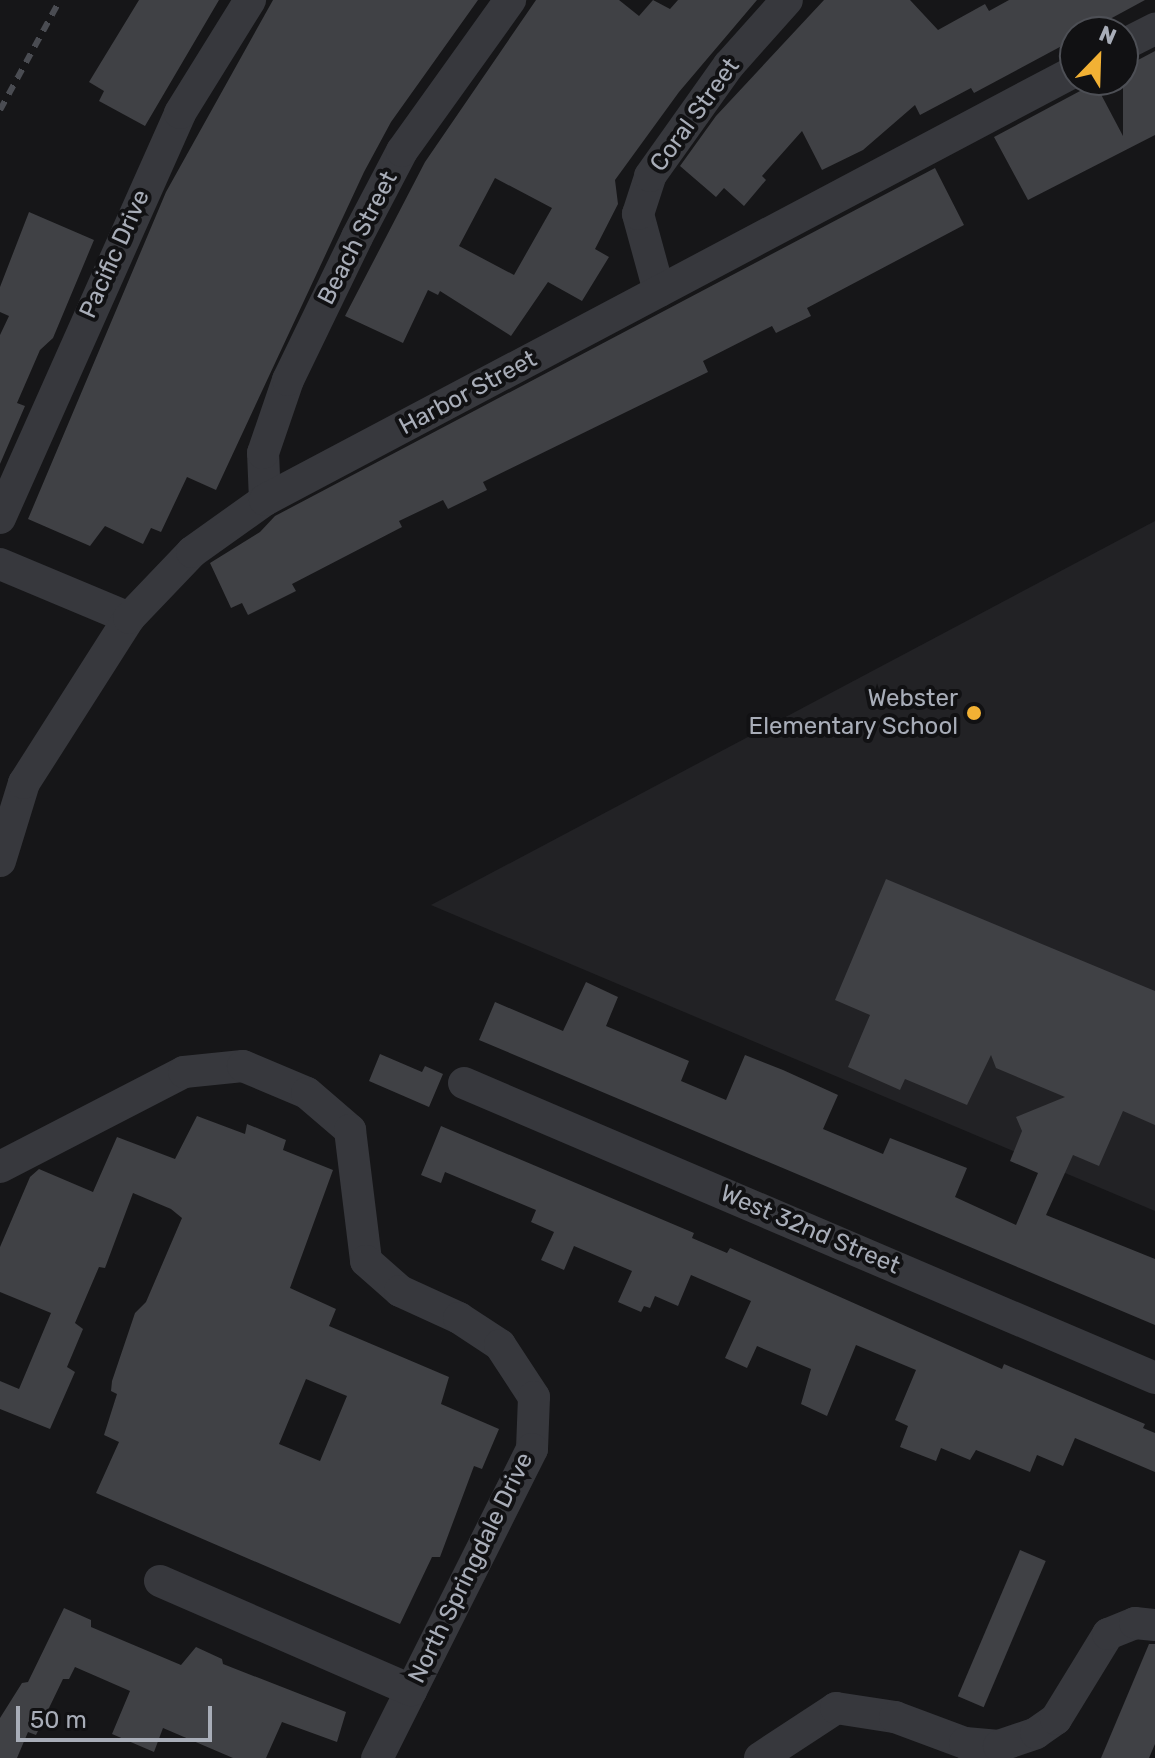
<!DOCTYPE html>
<html>
<head>
<meta charset="utf-8">
<style>
  body { margin:0 }
  #map { position:relative; width:1155px; height:1758px; overflow:hidden; background:#161618; font-family:Rubik,sans-serif }
  div>[style] { position:absolute }
  .built>* { inset:0; background:#222225 }
  .building>* { inset:0; background:#404145; transform-origin:0 0 }
  .minor>* { height:32px; margin:-16px; padding:0 16px; transform-origin:16px; border-radius:16px; background:#37383d }
  .rail>* { height:6px; margin-top:-3px; transform-origin:0; background:repeating-linear-gradient(90deg,#4a4c52 0 10px,transparent 0 18px) }
  .dots>* { width:22px; height:22px; translate:-50% -50%; box-sizing:border-box; border:4px solid #111113; border-radius:50% }
  span { translate:-50% -50%; white-space:nowrap; text-align:center; line-height:1.15; -webkit-text-stroke:8px #111113; paint-order:stroke }
  .street-label { font-size:24px; color:#a8adb8 }
  .poi-label { font-size:24px; color:#a8adb8 }
  .right { translate:-100% -50%; text-align:right }
  .north { position:absolute; left:1059px; top:16px; width:80px; height:80px; box-sizing:border-box; background:#111113; border:2px solid #4d4f55; border-radius:50%; rotate:23deg; font-size:22px; font-weight:700; line-height:32px; text-align:center; color:#a8adb8 }
  .north::after { content:''; display:block; margin:auto; width:28px; height:36px; background:#f2b134; clip-path:polygon(50% 0,100% 100%,50% 72%,0 100%) }
  .scale { position:absolute; left:16px; top:1706px; width:196px; height:36px; box-sizing:border-box; border:4px solid #a8adb8; border-top:0; padding-left:10px; font-size:24px; line-height:28px; white-space:nowrap; color:#a8adb8; -webkit-text-stroke:6px #111113; paint-order:stroke }
</style>
</head>
<body>
<div id="map">
  <div class="built">
    <div style="clip-path:polygon(1155px 521px,1155px 1211px,431px 905px)"></div>
  </div>
  <div class="building">
    <div style="clip-path:polygon(139px 0,219px 0,145px 126px,99px 101px,104px 91px,89px 82px)"></div>
    <div style="clip-path:polygon(273px 0,478px 0,391px 122px,364px 172px,216px 490px,187px 477px,161px 532px,151px 528px,143px 544px,105px 526px,90px 546px,28px 519px,166px 192px)"></div>
    <div style="clip-path:polygon(evenodd,536px 0,619px 0,639px 16px,653px 0,670px 9px,678px 0,757px 0,679px 92px,615px 180px,618px 204px,595px 249px,609px 257px,582px 301px,548px 282px,511px 336px,440px 291px,438px 295px,428px 290px,403px 343px,345px 316px,425px 162px,536px 0,495px 178px,552px 208px,514px 275px,459px 246px,495px 178px)"></div>
    <div style="clip-path:polygon(824px 0,910px 0,938px 30px,985px 4px,989px 11px,1009px 0,1145px 0,1086px 32px,1075px 32px,1071px 41px,974px 93px,971px 88px,920px 115px,915px 105px,863px 150px,822px 170px,802px 131px,762px 176px,766px 180px,744px 206px,724px 188px,716px 197px,680px 166px,716px 116px)"></div>
    <div style="clip-path:polygon(1155px 51px,1155px 135px,1028px 200px,994px 137px,1095px 83px,1123px 136px,1123px 68px)"></div>
    <div style="clip-path:polygon(935px 168px,964px 225px,807px 308px,811px 316px,776px 333px,772px 326px,703px 361px,708px 372px,483px 482px,487px 490px,448px 509px,443px 500px,399px 521px,402px 527px,292px 584px,296px 591px,248px 615px,242px 603px,231px 608px,210px 563px,260px 532px,275px 516px)"></div>
    <div style="clip-path:polygon(29px 212px,94px 240px,53px 338px,40px 350px,17px 403px,25px 406px,0 464px,0 335px,9px 316px,0 312px,0 287px)"></div>
    <div style="clip-path:polygon(886px 879px,1155px 991px,1155px 1125px,1123px 1111px,1099px 1166px,1073px 1155px,1046px 1215px,1155px 1259px,1155px 1325px,479px 1040px,495px 1002px,563px 1031px,586px 982px,618px 997px,606px 1026px,689px 1061px,681px 1081px,726px 1100px,745px 1055px,783px 1070px,838px 1095px,823px 1129px,883px 1154px,890px 1138px,967px 1168px,955px 1197px,1016px 1225px,1038px 1173px,1010px 1161px,1022px 1131px,1016px 1117px,1065px 1097px,996px 1068px,991px 1055px,967px 1105px,905px 1079px,900px 1090px,848px 1067px,870px 1015px,835px 1000px)"></div>
    <div style="clip-path:polygon(380px 1054px,422px 1072px,425px 1066px,443px 1074px,429px 1107px,369px 1081px)"></div>
    <div style="clip-path:polygon(evenodd,197px 1116px,245px 1134px,247px 1124px,286px 1140px,283px 1150px,333px 1170px,290px 1288px,336px 1309px,329px 1326px,449px 1377px,441px 1404px,499px 1429px,482px 1469px,474px 1466px,440px 1557px,432px 1557px,400px 1624px,96px 1493px,119px 1442px,104px 1435px,117px 1394px,111px 1391px,112px 1381px,135px 1313px,146px 1302px,182px 1218px,171px 1209px,133px 1193px,105px 1268px,99px 1267px,75px 1323px,83px 1329px,67px 1367px,75px 1372px,50px 1429px,0 1409px,0 1381px,19px 1389px,51px 1313px,0 1292px,0 1247px,30px 1177px,39px 1169px,93px 1192px,117px 1137px,175px 1159px,197px 1116px,306px 1379px,347px 1396px,320px 1461px,279px 1444px,306px 1379px)"></div>
    <div style="clip-path:polygon(441px 1126px,694px 1233px,692px 1238px,727px 1253px,730px 1248px,1002px 1369px,1004px 1364px,1145px 1424px,1143px 1428px,1155px 1433px,1155px 1472px,1075px 1438px,1063px 1466px,1037px 1455px,1030px 1472px,976px 1450px,970px 1460px,941px 1448px,936px 1461px,900px 1447px,908px 1426px,895px 1420px,916px 1370px,856px 1345px,827px 1416px,801px 1404px,811px 1369px,757px 1346px,747px 1368px,725px 1358px,751px 1301px,691px 1275px,678px 1306px,655px 1296px,650px 1308px,644px 1306px,641px 1312px,618px 1302px,632px 1271px,574px 1246px,564px 1270px,541px 1260px,554px 1232px,531px 1222px,536px 1210px,445px 1172px,441px 1183px,421px 1175px)"></div>
    <div style="left:1020px;top:1550px;width:28px;height:159px;rotate:23deg"></div>
    <div style="clip-path:polygon(64px 1608px,91px 1620px,91px 1627px,181px 1665px,196px 1647px,222px 1659px,223px 1664px,346px 1712px,337px 1742px,282px 1722px,266px 1758px,233px 1758px,163px 1728px,154px 1752px,112px 1734px,130px 1691px,75px 1667px,69px 1679px,63px 1679px,36px 1735px,28px 1732px,17px 1758px,0 1758px,0 1718px,22px 1683px,28px 1682px)"></div>
    <div style="clip-path:polygon(1149px 1644px,1155px 1644px,1155px 1744px,1149px 1758px,1101px 1758px)"></div>
  </div>
  <div class="minor">
    <div style="left:1123px;top:45px;width:36px;rotate:-27deg"></div>
    <div style="left:659px;top:291px;width:80px;rotate:-105.3deg"></div>
    <div style="left:638px;top:214px;width:40px;rotate:-72deg"></div>
    <div style="left:650px;top:176px;width:136px;rotate:-54.6deg"></div>
    <div style="left:729px;top:65px;width:87px;rotate:-48.3deg"></div>
    <div style="left:265px;top:500px;width:47px;rotate:-92.4deg"></div>
    <div style="left:263px;top:453px;width:77px;rotate:-71.1deg"></div>
    <div style="left:288px;top:380px;width:159px;rotate:-64.2deg"></div>
    <div style="left:357px;top:237px;width:97px;rotate:-62.4deg"></div>
    <div style="left:402px;top:151px;width:186px;rotate:-54.4deg"></div>
    <div style="left:0;top:518px;width:443px;rotate:-66deg"></div>
    <div style="left:180px;top:113px;width:133px;rotate:-58.2deg"></div>
    <div style="left:0;top:564px;width:140px;rotate:22.7deg"></div>
    <div style="left:0;top:861px;width:82px;rotate:-72.9deg"></div>
    <div style="left:24px;top:783px;width:196px;rotate:-57.5deg"></div>
    <div style="left:129px;top:618px;width:91px;rotate:-46.3deg"></div>
    <div style="left:192px;top:552px;width:90px;rotate:-35.5deg"></div>
    <div style="left:265px;top:500px;width:917px;rotate:-27.91deg"></div>
    <div style="left:464px;top:1083px;width:751px;rotate:23.12deg"></div>
    <div style="left:0;top:1167px;width:207px;rotate:-27.3deg"></div>
    <div style="left:184px;top:1072px;width:59px;rotate:-5.8deg"></div>
    <div style="left:243px;top:1066px;width:69px;rotate:22.9deg"></div>
    <div style="left:307px;top:1093px;width:57px;rotate:40.7deg"></div>
    <div style="left:350px;top:1130px;width:132px;rotate:83deg"></div>
    <div style="left:366px;top:1261px;width:45px;rotate:41.4deg"></div>
    <div style="left:400px;top:1291px;width:65px;rotate:24.6deg"></div>
    <div style="left:459px;top:1318px;width:49px;rotate:33.4deg"></div>
    <div style="left:500px;top:1345px;width:62px;rotate:56.8deg"></div>
    <div style="left:534px;top:1397px;width:52px;rotate:92.2deg"></div>
    <div style="left:532px;top:1449px;width:346px;rotate:116.6deg"></div>
    <div style="left:160px;top:1581px;width:274px;rotate:23.5deg"></div>
    <div style="left:760px;top:1758px;width:91px;rotate:-33.3deg"></div>
    <div style="left:836px;top:1708px;width:60px;rotate:8.7deg"></div>
    <div style="left:895px;top:1717px;width:75px;rotate:20.4deg"></div>
    <div style="left:965px;top:1743px;width:34px;rotate:5deg"></div>
    <div style="left:999px;top:1746px;width:39px;rotate:-19deg"></div>
    <div style="left:1036px;top:1733px;width:24px;rotate:-35deg"></div>
    <div style="left:1056px;top:1719px;width:100px;rotate:-58.5deg"></div>
    <div style="left:1108px;top:1634px;width:29px;rotate:-22deg"></div>
    <div style="left:1135px;top:1623px;width:20px;rotate:6deg"></div>
  </div>
  <div class="rail">
    <div style="left:0;top:110px;width:125px;rotate:-61.4deg"></div>
  </div>
  <div class="dots">
    <div style="left:974px;top:713px;background:#f2b134"></div>
  </div>
  <div class="street-label">
    <span style="left:695px;top:115px;rotate:-54deg">Coral Street</span>
    <span style="left:358px;top:238px;rotate:-63deg">Beach Street</span>
    <span style="left:115px;top:254px;rotate:-66deg">Pacific Drive</span>
    <span style="left:468px;top:393px;rotate:-28deg">Harbor Street</span>
    <span style="left:810px;top:1230px;rotate:23deg">West 32nd Street</span>
    <span style="left:471px;top:1568px;rotate:-64deg">North Springdale Drive</span>
  </div>
  <div class="poi-label">
    <span class="right" style="left:958px;top:713px">Webster<br>Elementary School</span>
  </div>
  <div class="north">N</div>
  <div class="scale">50 m</div>
</div>
</body>
</html>
